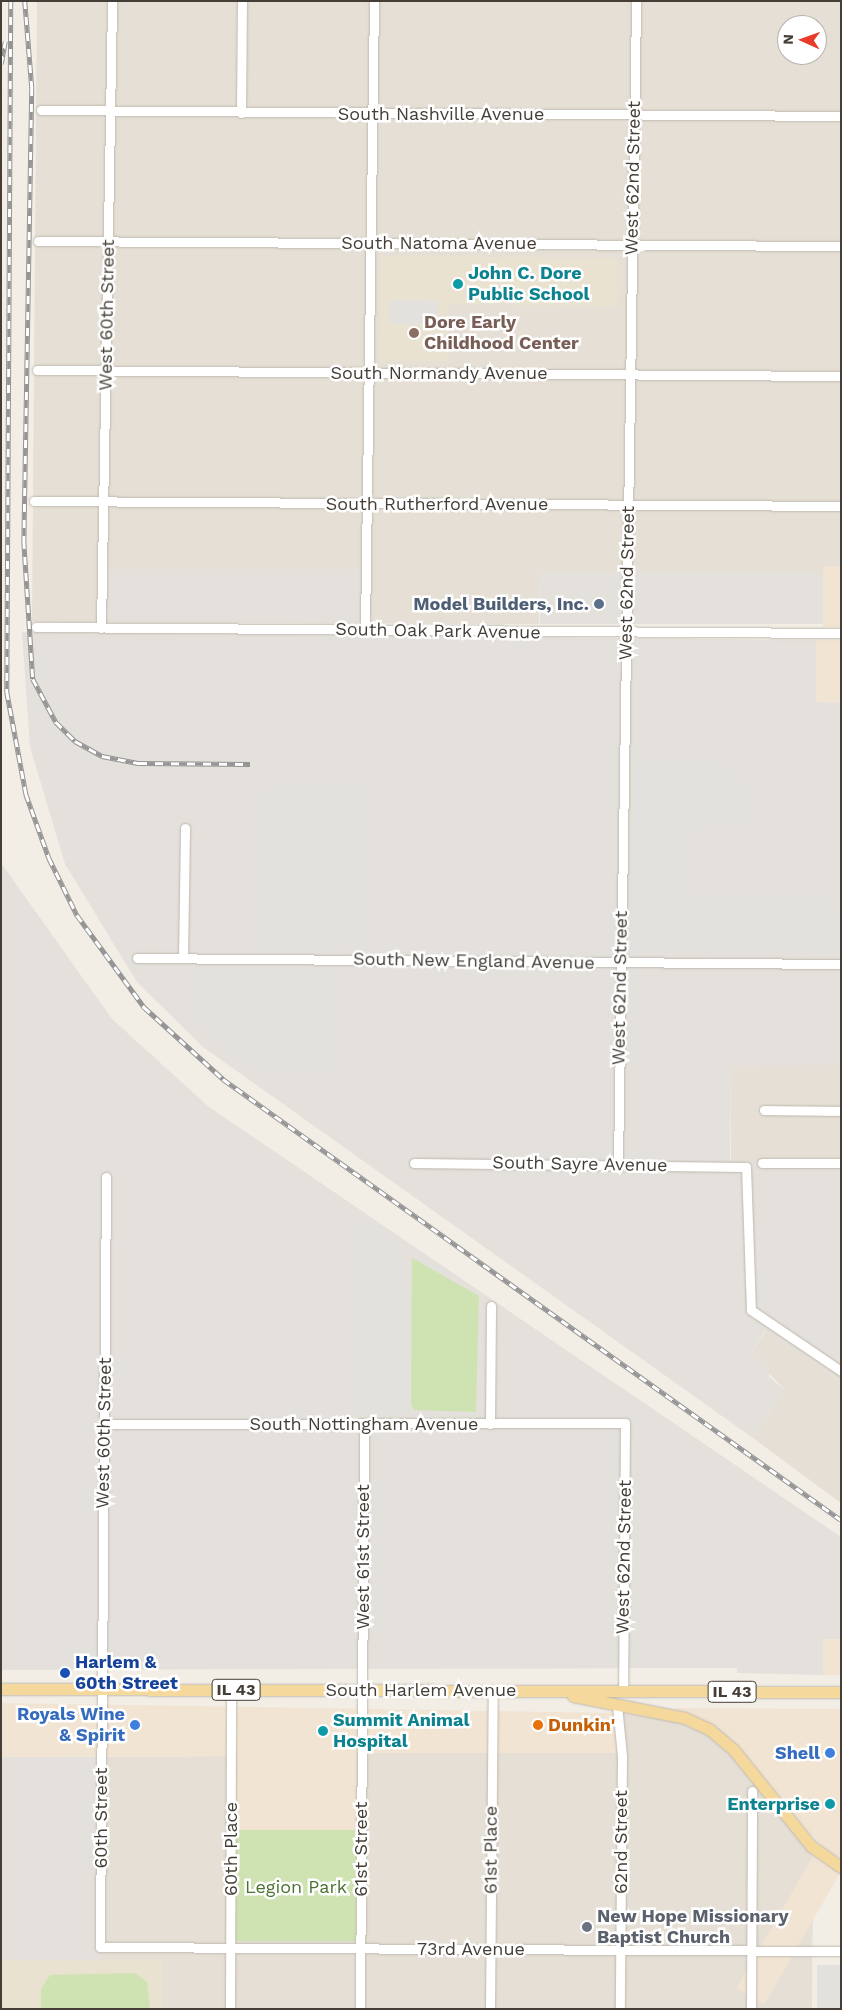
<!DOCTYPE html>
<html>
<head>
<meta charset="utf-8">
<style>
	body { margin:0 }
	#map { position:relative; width:842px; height:2010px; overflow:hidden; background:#f2eee6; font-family:"Work Sans",sans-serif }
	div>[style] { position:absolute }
	.residential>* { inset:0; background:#e5dfd5; transform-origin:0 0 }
	.commercial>* { inset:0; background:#f2e4d3; transform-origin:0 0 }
	.industrial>* { inset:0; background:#e4e0db; transform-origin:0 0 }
	.education>* { inset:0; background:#eae2d1; transform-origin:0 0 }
	.green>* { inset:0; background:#cfe3b2; transform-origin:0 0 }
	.parking>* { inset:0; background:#e3e1de; transform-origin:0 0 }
	.roads { filter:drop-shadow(0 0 1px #bfb8ad) drop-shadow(0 0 1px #bfb8ad) }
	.minor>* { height:9px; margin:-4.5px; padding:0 4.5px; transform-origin:4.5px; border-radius:4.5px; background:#fff }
	.major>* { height:11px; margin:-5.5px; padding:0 5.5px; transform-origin:5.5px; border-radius:5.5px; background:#f5d89c }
	.rail>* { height:4.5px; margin-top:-2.25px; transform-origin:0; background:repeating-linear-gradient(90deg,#fff 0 8px,#959595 0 16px); box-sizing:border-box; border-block:1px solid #959595 }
	.dots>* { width:14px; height:14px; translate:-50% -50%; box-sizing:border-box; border:2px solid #fff; border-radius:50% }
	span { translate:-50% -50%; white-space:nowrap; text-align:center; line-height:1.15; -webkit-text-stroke:5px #fff; paint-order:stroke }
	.shield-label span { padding:1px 4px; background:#fff; border:1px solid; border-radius:4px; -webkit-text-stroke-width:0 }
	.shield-label { font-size:16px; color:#443e36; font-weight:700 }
	.street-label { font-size:18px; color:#443e36 }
	.culture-label { font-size:18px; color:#0d838f; font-weight:700 }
	.left { translate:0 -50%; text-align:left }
	.right { translate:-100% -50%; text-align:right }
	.education-label { font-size:18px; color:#785e54; font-weight:700 }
	.service-label { font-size:18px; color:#4e5e75; font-weight:700 }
	.transit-label { font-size:18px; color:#164399; font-weight:700 }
	.shop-label { font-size:18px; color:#366cbe; font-weight:700 }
	.food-label { font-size:18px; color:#c56008; font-weight:700 }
	.park-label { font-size:18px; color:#4a712f }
	.worship-label { font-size:18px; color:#5b616d; font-weight:700 }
	.frame { position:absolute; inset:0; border:2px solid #443e36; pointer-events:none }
	.north { position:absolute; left:777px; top:15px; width:50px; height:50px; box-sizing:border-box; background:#fff; border:1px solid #b4b2af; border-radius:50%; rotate:272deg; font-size:14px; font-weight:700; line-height:20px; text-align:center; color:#443e36 }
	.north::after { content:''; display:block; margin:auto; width:18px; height:22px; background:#e83c28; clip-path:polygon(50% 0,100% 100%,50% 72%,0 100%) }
</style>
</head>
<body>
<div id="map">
	<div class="residential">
		<div style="clip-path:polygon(evenodd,37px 1px,841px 1px,841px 566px,823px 566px,823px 574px,540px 572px,539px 624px,32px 622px,37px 1px,787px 25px,817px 25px,817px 55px,787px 55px,787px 25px)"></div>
		<div style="left:841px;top:1065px;width:97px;height:110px;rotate:90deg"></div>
		<div style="clip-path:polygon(767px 1330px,841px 1382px,841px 1503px,753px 1438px,785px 1390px,751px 1354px)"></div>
		<div style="clip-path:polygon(620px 1713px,678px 1722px,717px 1739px,813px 1856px,812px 2009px,161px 2009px,161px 1961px,98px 1961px,100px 1757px,237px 1756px,237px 1938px,355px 1938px,356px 1753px,620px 1753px)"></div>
	</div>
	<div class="commercial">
		<div style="left:823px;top:566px;width:18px;height:61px"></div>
		<div style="left:816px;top:640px;width:25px;height:63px"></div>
		<div style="left:823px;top:1639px;width:18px;height:36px"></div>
		<div style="clip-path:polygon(1px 1703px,620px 1713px,620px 1753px,356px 1753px,356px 1830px,236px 1830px,237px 1756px,1px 1757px)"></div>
		<div style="clip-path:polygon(673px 1708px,841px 1709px,841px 1858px,823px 1848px,729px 1738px)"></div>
		<div style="left:813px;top:1856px;width:32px;height:153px;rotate:30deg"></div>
	</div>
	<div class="industrial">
		<div style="left:103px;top:569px;width:261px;height:54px"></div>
		<div style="left:540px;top:572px;width:283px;height:52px"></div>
		<div style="clip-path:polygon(22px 632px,816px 640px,816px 702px,841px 703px,841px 1065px,731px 1066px,730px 1161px,841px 1162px,841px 1382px,766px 1330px,751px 1354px,770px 1367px,769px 1377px,785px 1390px,753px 1438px,203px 1047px,137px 982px,65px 864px,30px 747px)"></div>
		<div style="clip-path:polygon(1px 863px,112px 1019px,209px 1107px,841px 1537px,841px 1639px,823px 1639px,823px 1675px,737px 1673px,737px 1668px,1px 1670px)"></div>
		<div style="left:1px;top:1757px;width:99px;height:203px"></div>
	</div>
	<div class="education">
		<div style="clip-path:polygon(381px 256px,617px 258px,617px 306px,448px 304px,447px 361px,380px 361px)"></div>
		<div style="left:1px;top:1960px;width:161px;height:49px"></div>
	</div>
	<div class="green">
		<div style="clip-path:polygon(412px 1258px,479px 1296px,476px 1412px,414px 1410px,411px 1405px)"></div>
		<div style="left:236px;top:1830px;width:120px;height:111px"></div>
		<div style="clip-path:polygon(135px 1973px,147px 1982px,150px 2009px,41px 2009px,41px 1989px,50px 1975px)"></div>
	</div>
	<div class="parking">
		<div style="left:389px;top:300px;width:49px;height:24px;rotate:1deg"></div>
		<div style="clip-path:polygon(633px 764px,723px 765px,724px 786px,748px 786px,748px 821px,707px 821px,706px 829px,683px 829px,683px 900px,827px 902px,827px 915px,841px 915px,841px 953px,631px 952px)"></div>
		<div style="clip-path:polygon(272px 785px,368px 787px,366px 939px,343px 938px,336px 947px,255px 947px,257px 832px)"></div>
		<div style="clip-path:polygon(192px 973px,338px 974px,336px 1071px,256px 1069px,192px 1016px)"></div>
		<div style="clip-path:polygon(356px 1225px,377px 1226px,390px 1236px,391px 1252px,409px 1288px,409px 1414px,353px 1414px)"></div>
		<div style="left:817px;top:1965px;width:24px;height:43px"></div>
	</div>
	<div class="roads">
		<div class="minor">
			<div style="left:41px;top:110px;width:800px;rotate:0.43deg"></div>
			<div style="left:241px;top:113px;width:112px;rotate:-89.5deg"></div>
			<div style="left:38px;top:241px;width:803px;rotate:0.36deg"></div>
			<div style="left:37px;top:370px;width:804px;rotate:0.43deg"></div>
			<div style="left:34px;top:501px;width:807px;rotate:0.35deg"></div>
			<div style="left:36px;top:627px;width:805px;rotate:0.43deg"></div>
			<div style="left:101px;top:628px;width:627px;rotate:-88.99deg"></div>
			<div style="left:365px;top:630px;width:629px;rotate:-89.18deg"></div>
			<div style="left:137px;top:958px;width:704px;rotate:0.49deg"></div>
			<div style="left:183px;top:958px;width:130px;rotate:-89.1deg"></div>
			<div style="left:764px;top:1110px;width:77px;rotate:0.7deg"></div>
			<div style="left:414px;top:1163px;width:332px;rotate:0.7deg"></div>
			<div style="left:746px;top:1167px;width:143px;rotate:88deg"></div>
			<div style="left:751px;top:1310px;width:109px;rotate:34.1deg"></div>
			<div style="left:762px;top:1163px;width:79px"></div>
			<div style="left:618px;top:1164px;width:1163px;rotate:-89.11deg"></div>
			<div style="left:106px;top:1177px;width:770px;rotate:90.45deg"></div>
			<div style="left:100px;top:1947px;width:741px;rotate:0.31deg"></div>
			<div style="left:104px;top:1424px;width:521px;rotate:-0.11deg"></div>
			<div style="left:625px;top:1423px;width:269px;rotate:90.4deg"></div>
			<div style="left:490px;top:1424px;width:118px;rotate:-89.5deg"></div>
			<div style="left:617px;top:1705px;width:51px;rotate:84.4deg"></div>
			<div style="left:622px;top:1756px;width:253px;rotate:90.5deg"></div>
			<div style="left:230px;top:2009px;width:319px;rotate:-89.8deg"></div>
			<div style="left:360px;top:2009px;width:585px;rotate:-89.61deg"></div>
			<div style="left:490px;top:2009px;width:318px;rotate:-89.5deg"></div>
			<div style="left:751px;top:2009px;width:218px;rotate:-89.7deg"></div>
		</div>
		<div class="major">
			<div style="left:1px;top:1689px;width:840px;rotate:0.2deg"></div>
			<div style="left:573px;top:1696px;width:114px;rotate:11.1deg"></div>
			<div style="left:685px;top:1718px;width:26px;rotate:25deg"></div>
			<div style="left:709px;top:1729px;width:31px;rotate:40deg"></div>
			<div style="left:733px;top:1749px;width:124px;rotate:51.2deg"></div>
			<div style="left:811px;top:1846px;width:37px;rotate:35deg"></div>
		</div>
	</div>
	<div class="rail">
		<div style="left:11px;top:1px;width:691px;rotate:90.33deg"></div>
		<div style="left:7px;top:692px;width:104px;rotate:79.4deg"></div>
		<div style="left:26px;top:794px;width:68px;rotate:70.2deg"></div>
		<div style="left:49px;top:858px;width:64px;rotate:63.8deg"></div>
		<div style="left:77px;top:915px;width:114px;rotate:53.9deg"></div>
		<div style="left:144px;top:1007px;width:107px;rotate:42.3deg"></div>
		<div style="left:223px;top:1079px;width:759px;rotate:35.51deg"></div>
		<div style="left:25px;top:1px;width:87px;rotate:85.4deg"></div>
		<div style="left:32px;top:88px;width:453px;rotate:91deg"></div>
		<div style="left:24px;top:541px;width:138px;rotate:86.3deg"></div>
		<div style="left:33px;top:679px;width:49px;rotate:61.9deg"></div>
		<div style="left:56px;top:722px;width:27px;rotate:45deg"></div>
		<div style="left:75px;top:741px;width:31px;rotate:29deg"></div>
		<div style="left:102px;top:756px;width:38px;rotate:11deg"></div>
		<div style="left:139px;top:763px;width:111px;rotate:0.5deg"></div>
		<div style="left:1px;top:64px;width:23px;rotate:-80deg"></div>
	</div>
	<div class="dots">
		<div style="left:458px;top:284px;background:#0f9aa8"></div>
		<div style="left:414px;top:333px;background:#8d6e63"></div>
		<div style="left:599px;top:604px;background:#5c6f8a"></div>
		<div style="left:65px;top:1673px;background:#1a4fb4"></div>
		<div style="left:135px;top:1725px;background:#3f7fe0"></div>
		<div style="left:538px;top:1725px;background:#e8710a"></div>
		<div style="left:323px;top:1731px;background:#0f9aa8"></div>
		<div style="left:830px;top:1753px;background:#3f7fe0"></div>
		<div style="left:830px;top:1804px;background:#0f9aa8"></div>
		<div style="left:587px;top:1927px;background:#6b7280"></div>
	</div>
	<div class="shield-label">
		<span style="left:236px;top:1690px">IL 43</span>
		<span style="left:732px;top:1692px">IL 43</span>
	</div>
	<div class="street-label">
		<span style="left:441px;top:114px">South Nashville Avenue</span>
		<span style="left:633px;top:178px;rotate:-89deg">West 62nd Street</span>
		<span style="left:439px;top:243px">South Natoma Avenue</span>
		<span style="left:107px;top:315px;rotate:-89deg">West 60th Street</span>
		<span style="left:439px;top:373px">South Normandy Avenue</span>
		<span style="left:437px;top:504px">South Rutherford Avenue</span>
		<span style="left:627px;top:583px;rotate:-89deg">West 62nd Street</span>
		<span style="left:438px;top:631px;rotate:1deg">South Oak Park Avenue</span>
		<span style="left:474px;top:961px;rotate:1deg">South New England Avenue</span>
		<span style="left:620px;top:988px;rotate:-89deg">West 62nd Street</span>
		<span style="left:580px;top:1164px;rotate:1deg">South Sayre Avenue</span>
		<span style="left:364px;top:1424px">South Nottingham Avenue</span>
		<span style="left:104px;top:1433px;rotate:-89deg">West 60th Street</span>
		<span style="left:363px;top:1557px;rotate:-90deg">West 61st Street</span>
		<span style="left:624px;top:1557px;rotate:-89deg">West 62nd Street</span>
		<span style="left:421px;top:1690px">South Harlem Avenue</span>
		<span style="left:101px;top:1818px;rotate:-90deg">60th Street</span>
		<span style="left:621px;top:1842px;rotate:-90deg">62nd Street</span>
		<span style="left:231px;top:1849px;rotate:-90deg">60th Place</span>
		<span style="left:361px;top:1849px;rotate:-90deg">61st Street</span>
		<span style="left:491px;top:1850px;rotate:-90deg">61st Place</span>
		<span style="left:471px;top:1949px">73rd Avenue</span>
	</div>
	<div class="culture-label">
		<span class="left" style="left:468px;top:284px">John C. Dore<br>Public School</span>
		<span class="left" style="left:333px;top:1731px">Summit Animal<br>Hospital</span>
		<span class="right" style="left:820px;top:1804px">Enterprise</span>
	</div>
	<div class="education-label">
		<span class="left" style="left:424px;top:333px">Dore Early<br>Childhood Center</span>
	</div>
	<div class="service-label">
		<span class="right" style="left:589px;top:604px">Model Builders, Inc.</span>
	</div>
	<div class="transit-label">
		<span class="left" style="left:75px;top:1673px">Harlem &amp;<br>60th Street</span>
	</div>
	<div class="shop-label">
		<span class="right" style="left:125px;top:1725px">Royals Wine<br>&amp; Spirit</span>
		<span class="right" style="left:820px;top:1753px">Shell</span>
	</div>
	<div class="food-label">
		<span class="left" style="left:548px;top:1725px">Dunkin'</span>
	</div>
	<div class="park-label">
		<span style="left:296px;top:1887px">Legion Park</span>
	</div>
	<div class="worship-label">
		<span class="left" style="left:597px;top:1927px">New Hope Missionary<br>Baptist Church</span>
	</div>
	<div class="frame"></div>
	<div class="north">N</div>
</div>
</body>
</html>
